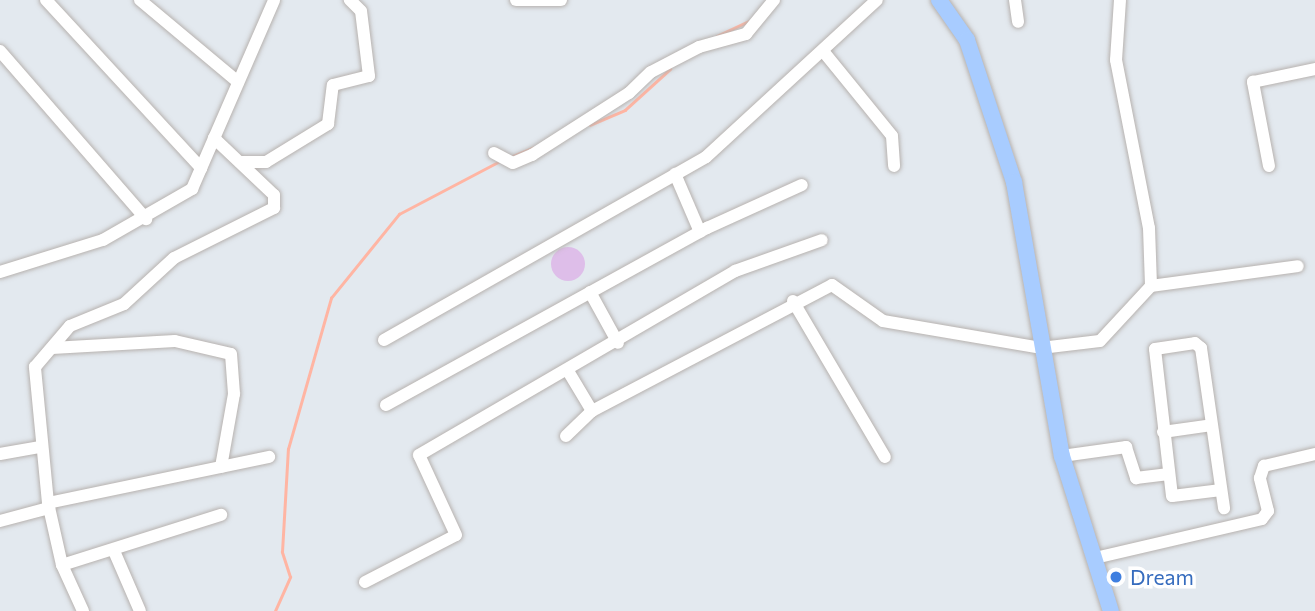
<!DOCTYPE html>
<html>
<head>
<meta charset="utf-8">
<style>
	body { margin:0 }
	#map { position:relative; width:1315px; height:611px; overflow:hidden; background:#e3e9ef; font-family:Commissioner,sans-serif }
	div>[style] { position:absolute }
	.green>* { inset:0; background:#debee9 }
	.round { border-radius:50% }
	.stream>* { height:2.5px; margin:-1.25px; padding:0 1.25px; transform-origin:1.25px; border-radius:1.25px; background:#ffb5a3 }
	.roads { filter:drop-shadow(0 0 2px #b7b2af) drop-shadow(0 0 2px #b7b2af) }
	.minor>* { height:12px; margin:-6px; padding:0 6px; transform-origin:6px; border-radius:6px; background:#fff }
	.major>* { height:16px; margin:-8px; padding:0 8px; transform-origin:8px; border-radius:8px; background:#a8ccff }
	.dots>* { width:19px; height:19px; translate:-50% -50%; box-sizing:border-box; border:4px solid #fff; border-radius:50% }
	span { translate:-50% -50%; white-space:nowrap; text-align:center; line-height:1.15; -webkit-text-stroke:7px #fff; paint-order:stroke }
	.shop-label { font-size:21px; color:#366cbe }
	.left { translate:0 -50%; text-align:left }
</style>
</head>
<body>
<div id="map">
	<div class="green">
		<div class="round" style="left:551px;top:247px;width:34px;height:34px"></div>
	</div>
	<div class="stream">
		<div style="left:717px;top:36px;width:35px;rotate:-25deg"></div>
		<div style="left:590px;top:125px;width:38px;rotate:-23deg"></div>
		<div style="left:625px;top:110px;width:61px;rotate:-42.3deg"></div>
		<div style="left:513px;top:156px;width:21px;rotate:-23deg"></div>
		<div style="left:275px;top:611px;width:37px;rotate:-66deg"></div>
		<div style="left:290px;top:577px;width:26px;rotate:-108deg"></div>
		<div style="left:282px;top:552px;width:103px;rotate:-86.7deg"></div>
		<div style="left:288px;top:449px;width:157px;rotate:-74.1deg"></div>
		<div style="left:331px;top:298px;width:108px;rotate:-51deg"></div>
		<div style="left:399px;top:214px;width:114px;rotate:-27.7deg"></div>
	</div>
	<div class="roads">
		<div class="minor">
			<div style="left:46px;top:0;width:229px;rotate:47.3deg"></div>
			<div style="left:140px;top:0;width:128px;rotate:39.9deg"></div>
			<div style="left:516px;top:0;width:45px"></div>
			<div style="left:1015px;top:0;width:22px;rotate:82deg"></div>
			<div style="left:1120px;top:0;width:60px;rotate:93.8deg"></div>
			<div style="left:1116px;top:60px;width:171px;rotate:78.9deg"></div>
			<div style="left:1149px;top:228px;width:58px;rotate:88deg"></div>
			<div style="left:0;top:51px;width:223px;rotate:49deg"></div>
			<div style="left:823px;top:51px;width:109px;rotate:50.9deg"></div>
			<div style="left:892px;top:136px;width:30px;rotate:86deg"></div>
			<div style="left:494px;top:153px;width:21px;rotate:28deg"></div>
			<div style="left:513px;top:163px;width:21px;rotate:-23deg"></div>
			<div style="left:532px;top:155px;width:115px;rotate:-32.6deg"></div>
			<div style="left:629px;top:93px;width:30px;rotate:-44deg"></div>
			<div style="left:651px;top:72px;width:54px;rotate:-27.5deg"></div>
			<div style="left:699px;top:47px;width:49px;rotate:-15.5deg"></div>
			<div style="left:746px;top:34px;width:44px;rotate:-50.5deg"></div>
			<div style="left:240px;top:162px;width:26px"></div>
			<div style="left:266px;top:162px;width:73px;rotate:-31.5deg"></div>
			<div style="left:328px;top:124px;width:39px;rotate:-83deg"></div>
			<div style="left:333px;top:85px;width:37px;rotate:-14deg"></div>
			<div style="left:369px;top:76px;width:65px;rotate:-97deg"></div>
			<div style="left:361px;top:11px;width:16px;rotate:-135deg"></div>
			<div style="left:1269px;top:166px;width:86px;rotate:-100.8deg"></div>
			<div style="left:1253px;top:82px;width:63px;rotate:-11.8deg"></div>
			<div style="left:675px;top:174px;width:63px;rotate:66.7deg"></div>
			<div style="left:0;top:272px;width:108px;rotate:-17.3deg"></div>
			<div style="left:103px;top:240px;width:103px;rotate:-29.8deg"></div>
			<div style="left:192px;top:189px;width:206px;rotate:-66.5deg"></div>
			<div style="left:590px;top:292px;width:58px;rotate:61.2deg"></div>
			<div style="left:793px;top:301px;width:181px;rotate:59.5deg"></div>
			<div style="left:384px;top:340px;width:370px;rotate:-29.6deg"></div>
			<div style="left:706px;top:157px;width:232px;rotate:-42.6deg"></div>
			<div style="left:52px;top:348px;width:123px;rotate:-3.3deg"></div>
			<div style="left:175px;top:341px;width:57px;rotate:13.1deg"></div>
			<div style="left:231px;top:354px;width:40px;rotate:85.7deg"></div>
			<div style="left:234px;top:394px;width:74px;rotate:100.1deg"></div>
			<div style="left:386px;top:405px;width:367px;rotate:-28.9deg"></div>
			<div style="left:707px;top:228px;width:104px;rotate:-24.4deg"></div>
			<div style="left:592px;top:411px;width:271px;rotate:-27.7deg"></div>
			<div style="left:832px;top:285px;width:62px;rotate:35.2deg"></div>
			<div style="left:883px;top:321px;width:160px;rotate:9.7deg"></div>
			<div style="left:1041px;top:348px;width:59px;rotate:-6.8deg"></div>
			<div style="left:1100px;top:341px;width:75px;rotate:-47.2deg"></div>
			<div style="left:1151px;top:286px;width:148px;rotate:-7.7deg"></div>
			<div style="left:1163px;top:432px;width:49px;rotate:-8.1deg"></div>
			<div style="left:566px;top:436px;width:36px;rotate:-44deg"></div>
			<div style="left:592px;top:411px;width:47px;rotate:-121deg"></div>
			<div style="left:0;top:454px;width:41px;rotate:-9.9deg"></div>
			<div style="left:1062px;top:456px;width:65px;rotate:-8deg"></div>
			<div style="left:1126px;top:447px;width:33px;rotate:72deg"></div>
			<div style="left:1136px;top:478px;width:33px;rotate:-7deg"></div>
			<div style="left:1221px;top:490px;width:49px;rotate:173deg"></div>
			<div style="left:1172px;top:496px;width:148px;rotate:-96.6deg"></div>
			<div style="left:1155px;top:349px;width:40px;rotate:-8.5deg"></div>
			<div style="left:1195px;top:343px;width:8px;rotate:40deg"></div>
			<div style="left:1201px;top:348px;width:162px;rotate:81.8deg"></div>
			<div style="left:48px;top:503px;width:226px;rotate:-11.8deg"></div>
			<div style="left:0;top:521px;width:51px;rotate:-14.9deg"></div>
			<div style="left:114px;top:551px;width:65px;rotate:66.6deg"></div>
			<div style="left:1095px;top:558px;width:171px;rotate:-13.1deg"></div>
			<div style="left:1262px;top:519px;width:10px;rotate:-53deg"></div>
			<div style="left:1268px;top:511px;width:34px;rotate:-104deg"></div>
			<div style="left:1260px;top:478px;width:13px;rotate:-72deg"></div>
			<div style="left:1264px;top:466px;width:52px;rotate:-13.2deg"></div>
			<div style="left:62px;top:565px;width:167px;rotate:-17.5deg"></div>
			<div style="left:365px;top:582px;width:102px;rotate:-27.3deg"></div>
			<div style="left:456px;top:535px;width:88px;rotate:-114.8deg"></div>
			<div style="left:419px;top:455px;width:366px;rotate:-30.2deg"></div>
			<div style="left:735px;top:271px;width:92px;rotate:-19.6deg"></div>
			<div style="left:83px;top:611px;width:51px;rotate:-114.5deg"></div>
			<div style="left:62px;top:565px;width:64px;rotate:-102.7deg"></div>
			<div style="left:48px;top:503px;width:137px;rotate:-95.5deg"></div>
			<div style="left:35px;top:367px;width:54px;rotate:-49.5deg"></div>
			<div style="left:70px;top:326px;width:58px;rotate:-22.2deg"></div>
			<div style="left:124px;top:304px;width:68px;rotate:-42.6deg"></div>
			<div style="left:174px;top:258px;width:112px;rotate:-26.6deg"></div>
			<div style="left:274px;top:208px;width:13px;rotate:-90deg"></div>
			<div style="left:274px;top:195px;width:83px;rotate:-136.5deg"></div>
		</div>
		<div class="major">
			<div style="left:939px;top:0;width:49px;rotate:55deg"></div>
			<div style="left:967px;top:40px;width:150px;rotate:71.7deg"></div>
			<div style="left:1014px;top:182px;width:278px;rotate:80.1deg"></div>
			<div style="left:1062px;top:456px;width:163px;rotate:72.5deg"></div>
		</div>
	</div>
	<div class="dots">
		<div style="left:1116px;top:577px;background:#3f7fe0"></div>
	</div>
	<div class="shop-label">
		<span class="left" style="left:1130px;top:577px">Dream</span>
	</div>
</div>
</body>
</html>
